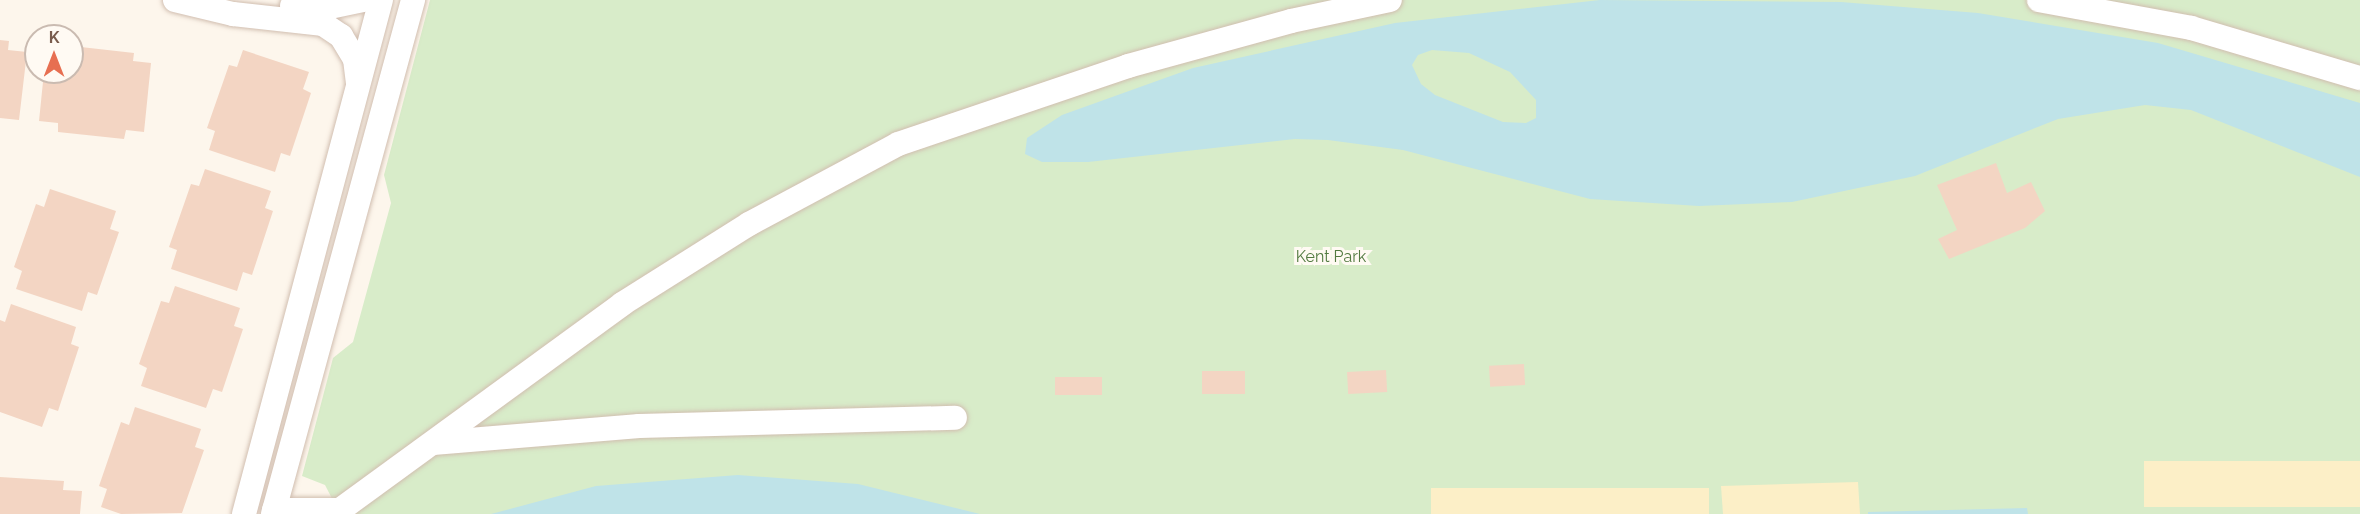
<!DOCTYPE html>
<html>
<head>
<meta charset="utf-8">
<style>
	body { margin:0 }
	#map { position:relative; width:2360px; height:514px; overflow:hidden; background:#fdf6ec; font-family:Raleway,sans-serif }
	div>[style] { position:absolute }
	.green>* { inset:0; background:#d8ecc9 }
	.sand>* { inset:0; background:#fcefc7; transform-origin:0 0 }
	.water>* { inset:0; background:#bfe3e8 }
	.building>* { inset:0; background:#f3d5c3; transform-origin:0 0 }
	.roads { filter:drop-shadow(0 0 2px #d1beb0) drop-shadow(0 0 2px #d1beb0) }
	.street>* { height:24px; margin:-12px; padding:0 12px; transform-origin:12px; border-radius:12px; background:#fff }
	span { translate:-50% -50%; white-space:nowrap; text-align:center; line-height:1.15; -webkit-text-stroke:6px #fffaf3; paint-order:stroke }
	.park-label { font-size:16px; color:#537a41 }
	.north { position:absolute; left:24px; top:24px; width:60px; height:60px; box-sizing:border-box; background:#fffaf3; border:2px solid #cabbb1; border-radius:50%; rotate:0deg; font-size:16px; font-weight:700; line-height:24px; text-align:center; color:#7a5c4d }
	.north::after { content:''; display:block; margin:auto; width:21px; height:27px; background:#e76f51; clip-path:polygon(50% 0,100% 100%,50% 72%,0 100%) }
</style>
</head>
<body>
<div id="map">
	<div class="green">
		<div style="clip-path:polygon(430px 0,2360px 0,2360px 514px,340px 514px,325px 485px,302px 476px,333px 358px,353px 342px,391px 203px,384px 175px)"></div>
	</div>
	<div class="sand">
		<div style="left:2360px;top:461px;width:46px;height:216px;rotate:90deg"></div>
		<div style="clip-path:polygon(1858px 482px,1860px 514px,1723px 514px,1721px 486px)"></div>
		<div style="left:1431px;top:488px;width:278px;height:26px"></div>
	</div>
	<div class="water">
		<div style="clip-path:polygon(evenodd,1600px 0,1841px 2px,1978px 13px,2158px 43px,2360px 103px,2360px 177px,2191px 110px,2145px 105px,2058px 119px,1915px 176px,1792px 202px,1699px 206px,1590px 199px,1403px 150px,1328px 140px,1295px 139px,1088px 162px,1042px 162px,1025px 154px,1027px 138px,1062px 115px,1193px 68px,1395px 23px,1600px 0,1432px 50px,1469px 53px,1510px 72px,1536px 100px,1536px 118px,1526px 123px,1503px 122px,1435px 95px,1421px 84px,1412px 65px,1418px 55px,1432px 50px)"></div>
		<div style="clip-path:polygon(738px 475px,858px 484px,980px 514px,491px 514px,596px 486px)"></div>
		<div style="clip-path:polygon(2027px 508px,2028px 514px,1868px 514px,1868px 512px)"></div>
	</div>
	<div class="building">
		<div style="clip-path:polygon(0 40px,9px 41px,8px 50px,27px 52px,19px 120px,0 118px)"></div>
		<div style="clip-path:polygon(72px 46px,134px 53px,133px 61px,151px 63px,144px 132px,126px 130px,124px 139px,58px 132px,58px 123px,39px 121px,44px 72px,72px 72px)"></div>
		<div style="clip-path:polygon(243px 50px,309px 72px,303px 89px,311px 93px,290px 156px,281px 153px,275px 172px,209px 150px,215px 131px,207px 128px,229px 65px,237px 67px)"></div>
		<div style="clip-path:polygon(1996px 163px,2007px 193px,2031px 182px,2045px 211px,2025px 228px,1949px 259px,1938px 239px,1957px 230px,1937px 185px)"></div>
		<div style="clip-path:polygon(205px 169px,271px 191px,265px 208px,273px 211px,252px 275px,243px 272px,237px 291px,171px 269px,177px 250px,169px 247px,191px 184px,199px 186px)"></div>
		<div style="clip-path:polygon(50px 189px,116px 211px,110px 229px,119px 232px,97px 295px,88px 292px,82px 311px,16px 289px,22px 271px,14px 267px,36px 204px,44px 207px)"></div>
		<div style="clip-path:polygon(175px 286px,240px 308px,234px 326px,243px 329px,222px 392px,213px 389px,206px 408px,141px 386px,147px 368px,139px 364px,161px 301px,169px 303px)"></div>
		<div style="clip-path:polygon(11px 304px,76px 327px,71px 344px,79px 347px,58px 411px,49px 408px,42px 427px,0 412px,0 320px,5px 322px)"></div>
		<div style="left:1524px;top:364px;width:21px;height:35px;rotate:87deg"></div>
		<div style="left:1386px;top:370px;width:22px;height:39px;rotate:87deg"></div>
		<div style="left:1245px;top:371px;width:23px;height:43px;rotate:90deg"></div>
		<div style="left:1055px;top:377px;width:47px;height:18px"></div>
		<div style="clip-path:polygon(135px 407px,201px 429px,195px 447px,204px 450px,182px 513px,121px 514px,101px 507px,107px 489px,99px 486px,121px 422px,129px 425px)"></div>
		<div style="clip-path:polygon(0 477px,64px 481px,63px 490px,82px 491px,80px 514px,0 514px)"></div>
	</div>
	<div class="roads">
		<div class="street">
			<div style="left:175px;top:0;width:60px;rotate:13.6deg"></div>
			<div style="left:233px;top:14px;width:91px;rotate:6.3deg"></div>
			<div style="left:323px;top:24px;width:22px;rotate:34deg"></div>
			<div style="left:341px;top:36px;width:27px;rotate:59deg"></div>
			<div style="left:355px;top:59px;width:24px;rotate:83deg"></div>
			<div style="left:2039px;top:0;width:155px;rotate:10.4deg"></div>
			<div style="left:2191px;top:28px;width:176px;rotate:16.5deg"></div>
			<div style="left:292px;top:6px;width:33px;rotate:3deg"></div>
			<div style="left:325px;top:8px;width:39px;rotate:-12deg"></div>
			<div style="left:433px;top:443px;width:207px;rotate:-4.7deg"></div>
			<div style="left:639px;top:426px;width:316px;rotate:-1.5deg"></div>
			<div style="left:274px;top:510px;width:66px"></div>
			<div style="left:340px;top:510px;width:349px;rotate:-36.1deg"></div>
			<div style="left:622px;top:304px;width:150px;rotate:-32.2deg"></div>
			<div style="left:749px;top:224px;width:169px;rotate:-28.2deg"></div>
			<div style="left:898px;top:144px;width:243px;rotate:-18.7deg"></div>
			<div style="left:1128px;top:66px;width:169px;rotate:-15.4deg"></div>
			<div style="left:1291px;top:21px;width:101px;rotate:-12deg"></div>
			<div style="left:244px;top:514px;width:532px;rotate:-75.08deg"></div>
			<div style="left:273px;top:514px;width:533px;rotate:-74.76deg"></div>
		</div>
	</div>
	<div class="park-label">
		<span style="left:1331px;top:257px">Kent Park</span>
	</div>
	<div class="north">K</div>
</div>
</body>
</html>
